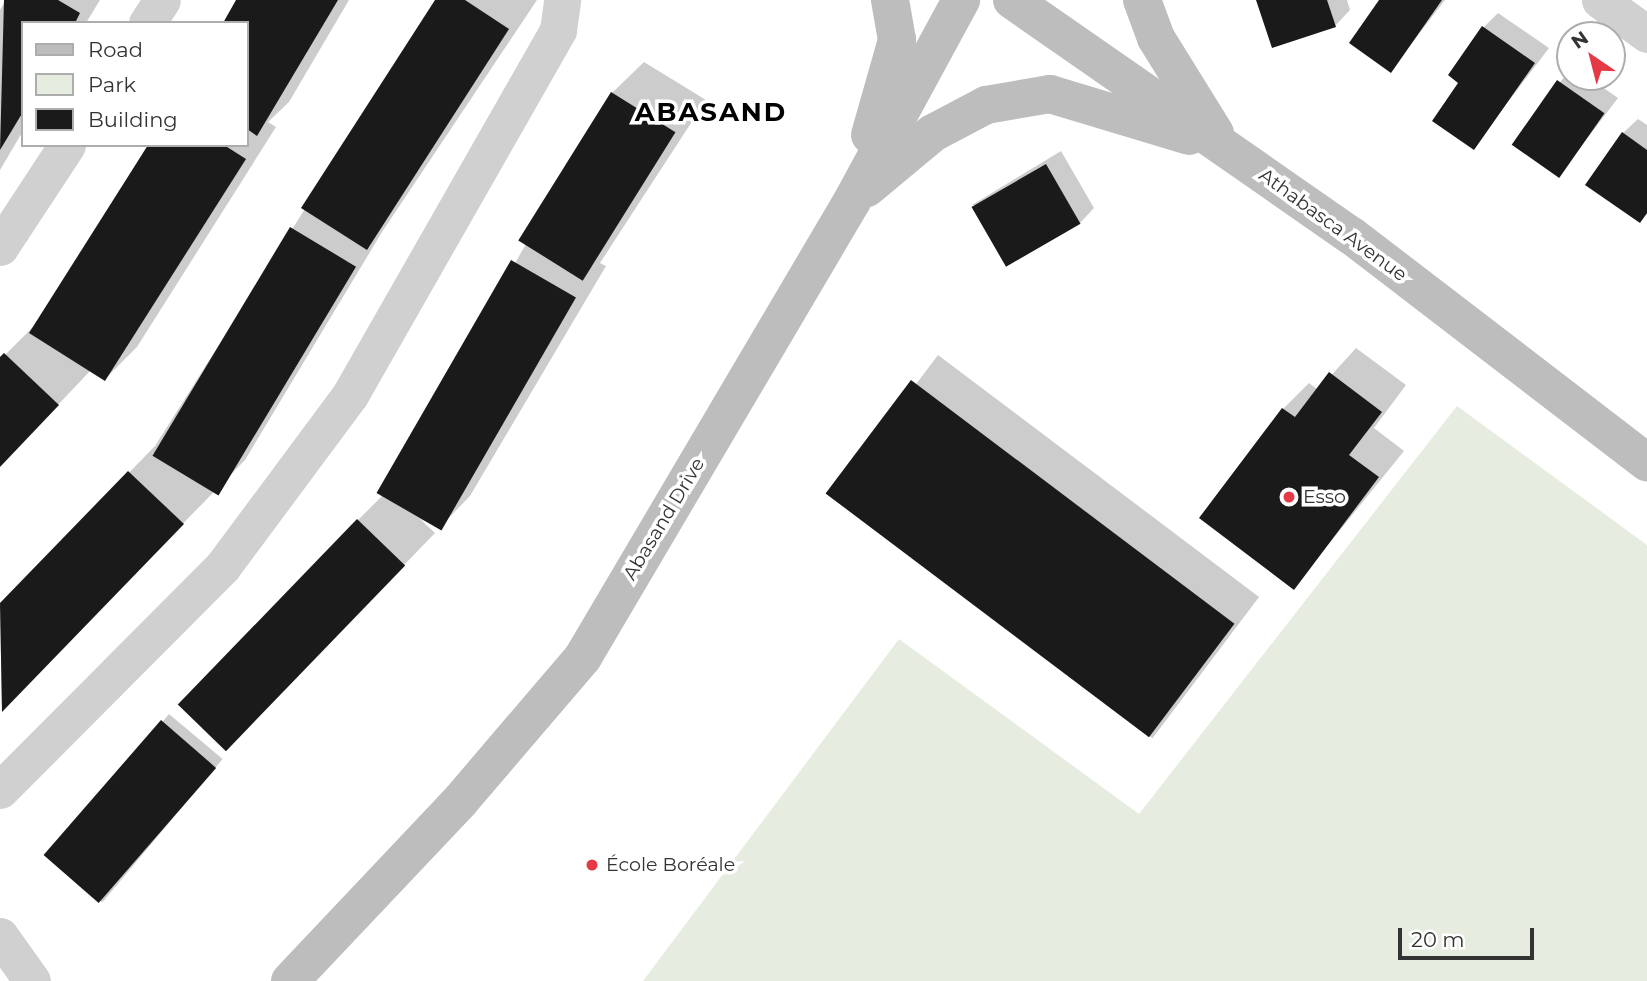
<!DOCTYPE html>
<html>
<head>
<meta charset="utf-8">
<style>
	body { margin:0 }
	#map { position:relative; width:1647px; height:981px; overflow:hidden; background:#fff; font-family:Montserrat,sans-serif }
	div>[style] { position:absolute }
	.green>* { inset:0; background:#e6ecdf }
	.shadow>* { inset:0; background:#0003; transform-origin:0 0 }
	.building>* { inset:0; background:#1a1a1a; transform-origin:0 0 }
	.street>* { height:37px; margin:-18.5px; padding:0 18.5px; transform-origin:18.5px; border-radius:18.5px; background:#d0d0d0 }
	.secondary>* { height:38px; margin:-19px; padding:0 19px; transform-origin:19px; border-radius:19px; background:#bdbdbd }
	.dots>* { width:19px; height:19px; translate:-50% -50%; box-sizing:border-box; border:4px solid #fff; border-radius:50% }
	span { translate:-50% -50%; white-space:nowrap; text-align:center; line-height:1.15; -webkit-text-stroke:7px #fff; paint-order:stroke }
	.street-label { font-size:19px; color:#333 }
	.poi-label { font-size:19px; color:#333 }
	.left { translate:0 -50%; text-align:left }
	.district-label { font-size:26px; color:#000; font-weight:700; letter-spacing:2px }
	.legend { position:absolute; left:21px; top:21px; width:228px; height:126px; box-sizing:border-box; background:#fff; border:2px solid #adadad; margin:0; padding:9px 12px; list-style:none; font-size:21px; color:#333 }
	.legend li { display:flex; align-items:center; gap:14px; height:35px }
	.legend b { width:35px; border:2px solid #adadad }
	.north { position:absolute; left:1556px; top:21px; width:70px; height:70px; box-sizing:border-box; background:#fff; border:2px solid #adadad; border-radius:50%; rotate:325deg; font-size:19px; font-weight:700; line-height:28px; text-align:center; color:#333 }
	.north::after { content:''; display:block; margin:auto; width:24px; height:32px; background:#e63946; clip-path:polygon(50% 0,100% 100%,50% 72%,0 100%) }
	.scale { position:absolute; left:1398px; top:928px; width:136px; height:32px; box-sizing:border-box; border:4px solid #333; border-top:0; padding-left:9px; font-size:21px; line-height:24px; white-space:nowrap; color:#333; -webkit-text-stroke:5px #fff; paint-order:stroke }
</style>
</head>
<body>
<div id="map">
	<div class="green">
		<div style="clip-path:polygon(1457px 406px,1647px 545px,1647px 981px,643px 981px,899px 639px,1139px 814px)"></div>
	</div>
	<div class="shadow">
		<div style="clip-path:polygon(6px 0,100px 0,86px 23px,23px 23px,23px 131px,0 170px,0 10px)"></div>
		<div style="clip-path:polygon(239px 0,349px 0,289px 102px,268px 122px,276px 127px,137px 347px,105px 379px,91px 370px,0 466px,0 360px,37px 323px,150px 145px,247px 145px,247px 23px)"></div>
		<div style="clip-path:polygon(437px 0,537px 0,382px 232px,245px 460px,2px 709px,0 605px,155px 446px)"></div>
		<div style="clip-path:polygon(1258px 0,1347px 0,1350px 10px,1336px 25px,1273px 46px)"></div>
		<div style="clip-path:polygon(1381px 0,1445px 0,1391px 70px)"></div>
		<div style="clip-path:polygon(1498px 13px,1549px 48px,1474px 147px,1461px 82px,1484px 27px)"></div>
		<div style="clip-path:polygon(644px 62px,706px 100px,600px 263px,606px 266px,470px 496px,439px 528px,420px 519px,435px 533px,257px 717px,358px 520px,383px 495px,612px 93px)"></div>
		<div style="clip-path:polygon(1570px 69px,1570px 77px,1588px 77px,1618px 98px,1559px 175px,1514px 144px)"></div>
		<div style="clip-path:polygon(1638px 119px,1647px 125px,1647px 214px,1640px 221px,1623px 133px)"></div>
		<div style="clip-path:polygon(1061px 151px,1094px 208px,1080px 223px,972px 205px)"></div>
		<div style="clip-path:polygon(1356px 348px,1406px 385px,1374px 428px,1404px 451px,1294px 587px,1201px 517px,1283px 409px,1309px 383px,1318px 390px)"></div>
		<div style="left:938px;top:355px;width:402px;height:177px;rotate:37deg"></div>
		<div style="left:169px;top:714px;width:70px;height:187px;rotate:40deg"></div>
	</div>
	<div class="building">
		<div style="clip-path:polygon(4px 0,58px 0,80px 13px,75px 23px,23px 23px,23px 112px,0 150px)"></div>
		<div style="clip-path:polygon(236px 0,338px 0,257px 136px,247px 129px,247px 23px,223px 23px)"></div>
		<div style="clip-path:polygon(435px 0,465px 0,509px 29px,367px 250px,301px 208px)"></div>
		<div style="clip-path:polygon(1256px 0,1327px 0,1336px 27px,1272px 48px)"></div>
		<div style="clip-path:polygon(1379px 0,1442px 0,1391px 73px,1349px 43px)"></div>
		<div style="clip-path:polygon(1482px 26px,1535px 63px,1474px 150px,1432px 121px,1458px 83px,1448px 75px)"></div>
		<div style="left:1557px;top:80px;width:58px;height:79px;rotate:35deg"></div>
		<div style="left:611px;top:92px;width:76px;height:175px;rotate:32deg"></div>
		<div style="clip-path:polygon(1622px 132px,1647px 150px,1647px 213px,1640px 223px,1585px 185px)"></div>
		<div style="clip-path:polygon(148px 145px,224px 145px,246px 159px,105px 381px,29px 333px)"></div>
		<div style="left:1046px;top:164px;width:69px;height:86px;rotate:60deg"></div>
		<div style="left:290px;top:227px;width:77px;height:267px;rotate:31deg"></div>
		<div style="left:511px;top:260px;width:75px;height:269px;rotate:30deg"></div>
		<div style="clip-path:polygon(4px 353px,59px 405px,0 467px,0 357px)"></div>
		<div style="clip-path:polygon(1329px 372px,1382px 412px,1349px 455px,1379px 477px,1294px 590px,1199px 518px,1282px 408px,1295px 417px)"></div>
		<div style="left:911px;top:380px;width:405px;height:142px;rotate:37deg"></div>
		<div style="clip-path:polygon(128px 471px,184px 524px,2px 712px,0 603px)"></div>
		<div style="left:357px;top:519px;width:67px;height:258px;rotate:44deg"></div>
		<div style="left:161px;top:720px;width:73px;height:179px;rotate:41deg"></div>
	</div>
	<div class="street">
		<div style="left:1600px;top:0;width:58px;rotate:35.9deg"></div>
		<div style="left:147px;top:23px;width:27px;rotate:-57deg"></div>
		<div style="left:0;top:247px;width:122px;rotate:-56.7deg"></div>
		<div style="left:0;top:790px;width:316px;rotate:-45.1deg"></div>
		<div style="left:223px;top:566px;width:213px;rotate:-53.4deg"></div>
		<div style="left:350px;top:395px;width:420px;rotate:-60.3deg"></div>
		<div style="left:558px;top:30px;width:30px;rotate:-82deg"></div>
		<div style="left:0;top:936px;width:55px;rotate:54.6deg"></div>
	</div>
	<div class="secondary">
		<div style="left:1012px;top:0;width:414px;rotate:34.8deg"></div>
		<div style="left:1352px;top:236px;width:372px;rotate:37.5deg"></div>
		<div style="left:1142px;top:0;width:40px;rotate:69.8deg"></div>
		<div style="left:1156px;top:38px;width:112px;rotate:58.2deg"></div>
		<div style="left:870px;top:135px;width:99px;rotate:-74.1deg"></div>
		<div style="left:897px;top:40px;width:41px;rotate:-99.9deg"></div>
		<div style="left:867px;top:188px;width:86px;rotate:-39.8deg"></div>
		<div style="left:933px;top:133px;width:60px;rotate:-27.8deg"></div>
		<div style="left:986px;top:105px;width:65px;rotate:-9.8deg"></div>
		<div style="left:1050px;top:94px;width:145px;rotate:16.8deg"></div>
		<div style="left:290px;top:981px;width:249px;rotate:-46.6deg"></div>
		<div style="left:461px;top:800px;width:188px;rotate:-49.5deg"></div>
		<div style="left:583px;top:657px;width:529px;rotate:-59.46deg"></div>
		<div style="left:852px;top:201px;width:229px;rotate:-61.5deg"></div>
	</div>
	<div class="dots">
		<div style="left:1289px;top:497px;background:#e63946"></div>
		<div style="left:592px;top:865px;background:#e63946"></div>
	</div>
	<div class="street-label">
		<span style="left:1333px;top:225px;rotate:36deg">Athabasca Avenue</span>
		<span style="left:664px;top:519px;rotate:-59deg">Abasand Drive</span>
	</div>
	<div class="poi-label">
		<span class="left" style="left:1303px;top:497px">Esso</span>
		<span class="left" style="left:606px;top:865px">École Boréale</span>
	</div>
	<div class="district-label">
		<span style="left:711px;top:113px">ABASAND</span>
	</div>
	<ul class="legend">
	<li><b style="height:9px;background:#bdbdbd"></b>Road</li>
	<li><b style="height:19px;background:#e6ecdf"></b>Park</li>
	<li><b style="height:19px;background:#1a1a1a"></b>Building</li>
	</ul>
	<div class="north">N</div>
	<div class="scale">20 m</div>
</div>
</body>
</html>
